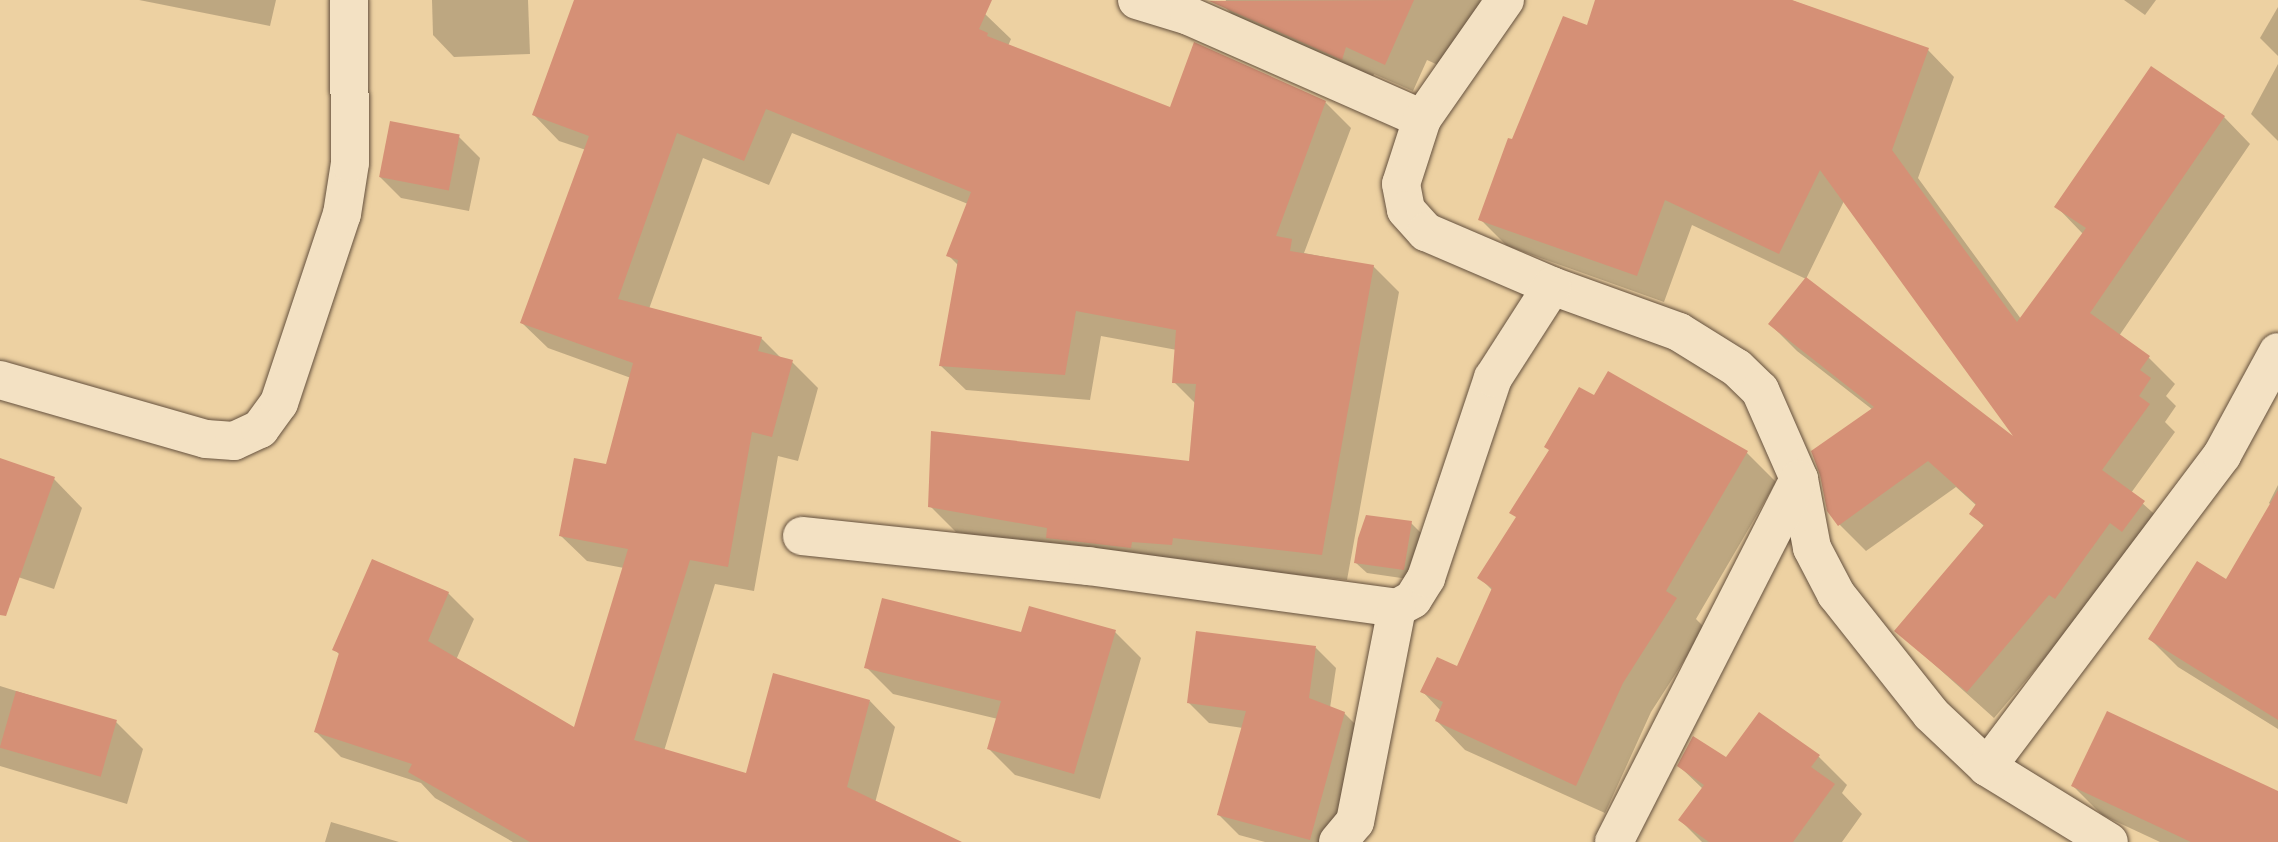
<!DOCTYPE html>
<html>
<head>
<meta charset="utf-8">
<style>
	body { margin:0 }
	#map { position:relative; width:2278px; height:842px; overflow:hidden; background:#edd1a2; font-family:"Sorts Mill Goudy",serif }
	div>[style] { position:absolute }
	.shadow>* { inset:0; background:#0003 }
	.building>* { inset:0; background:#d59076; transform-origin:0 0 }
	.roads { filter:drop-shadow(0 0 2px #65513e) drop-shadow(0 0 2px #65513e) }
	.minor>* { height:38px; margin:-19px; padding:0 19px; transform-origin:19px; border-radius:19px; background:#f3e1c3 }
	span { translate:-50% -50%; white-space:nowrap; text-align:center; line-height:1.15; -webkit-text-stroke:7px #f3e1c3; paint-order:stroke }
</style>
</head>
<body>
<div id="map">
	<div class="shadow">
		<div style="clip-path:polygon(139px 0,276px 0,270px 26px)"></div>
		<div style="clip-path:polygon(432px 0,528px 0,530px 54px,454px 57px,433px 35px)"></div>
		<div style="clip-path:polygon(576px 0,951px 0,985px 14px,1011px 39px,1008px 46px,1171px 109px,1325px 102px,1351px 128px,1304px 253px,1373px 266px,1399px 292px,1347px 580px,1061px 551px,956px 532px,930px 506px,1191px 463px,1196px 404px,1174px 382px,1177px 350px,1101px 336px,1090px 400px,966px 390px,940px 365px,958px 265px,948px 255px,968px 204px,792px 133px,769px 185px,703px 158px,649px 309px,761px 338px,782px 359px,792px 362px,818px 388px,798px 461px,778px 456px,754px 591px,715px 584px,664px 751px,747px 775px,870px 701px,895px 727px,875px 803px,933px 842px,513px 842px,435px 798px,421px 783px,341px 757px,316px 732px,340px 655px,334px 649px,448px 593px,474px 619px,456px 660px,575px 730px,624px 568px,587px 561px,561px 536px,607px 466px,631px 378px,548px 348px,522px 323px,586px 150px,559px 141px,534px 115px)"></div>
		<div style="clip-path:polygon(1226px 0,1481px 0,1449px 70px,1427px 60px,1413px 91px,1374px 74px,1370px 86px,1251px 34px,1224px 6px)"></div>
		<div style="clip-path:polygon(evenodd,1597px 0,1791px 0,1928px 50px,1954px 77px,1918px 178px,2021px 319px,2083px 234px,2056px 206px,2224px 117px,2250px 144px,2119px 336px,2149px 358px,2175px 384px,2166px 396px,2176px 406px,2165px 422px,2175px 432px,2131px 493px,2171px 529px,2077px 620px,1994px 718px,1897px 631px,1985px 527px,1971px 514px,1977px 506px,1956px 487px,1866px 551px,1839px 524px,1822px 474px,1873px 410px,1797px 351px,1770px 324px,1806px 279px,1692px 225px,1664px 302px,1507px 246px,1480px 219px,1513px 141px,1588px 27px,1597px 0,1844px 201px,2019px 442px,1806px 279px,1844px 201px)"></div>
		<div style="clip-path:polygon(2124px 0,2156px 0,2145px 15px)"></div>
		<div style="clip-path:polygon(2278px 7px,2278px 56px,2260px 38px)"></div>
		<div style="clip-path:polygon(2278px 64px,2278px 141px,2251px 114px)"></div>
		<div style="clip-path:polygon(459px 137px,480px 158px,469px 211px,401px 198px,380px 177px)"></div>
		<div style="clip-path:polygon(1609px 374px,1747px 453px,1776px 482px,1696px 619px,1705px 628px,1651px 712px,1605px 813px,1465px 750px,1437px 721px,1441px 711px,1422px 691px,1458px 668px,1493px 591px,1480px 578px)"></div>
		<div style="clip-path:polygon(0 460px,54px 479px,82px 508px,54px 589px,0 571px)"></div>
		<div style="clip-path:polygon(2278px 485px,2278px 729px,2178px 667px,2150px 639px,2226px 582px,2271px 505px,2269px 503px)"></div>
		<div style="clip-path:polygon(1411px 523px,1422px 534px,1415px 580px,1367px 573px,1356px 563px)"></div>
		<div style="clip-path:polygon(1115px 632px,1141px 658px,1100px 799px,1015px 775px,989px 749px,998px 719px,893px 694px,866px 667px,1023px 634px)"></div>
		<div style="clip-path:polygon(1316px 648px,1336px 668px,1330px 708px,1344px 713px,1364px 733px,1335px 842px,1265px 842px,1239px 835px,1219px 815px,1243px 728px,1209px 723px,1189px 703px)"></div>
		<div style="clip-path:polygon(0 686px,116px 722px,143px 749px,127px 804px,0 766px)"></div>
		<div style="clip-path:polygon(1819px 757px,1847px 785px,1842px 793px,1862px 814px,1842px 842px,1702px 842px,1680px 820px,1703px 789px,1679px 766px,1727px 760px)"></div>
		<div style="clip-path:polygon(2073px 786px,2278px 793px,2278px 842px,2160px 842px,2102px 815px)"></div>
		<div style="clip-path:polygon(331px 822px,399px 842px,400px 842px,325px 842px)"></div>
	</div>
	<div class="building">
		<div style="clip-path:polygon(574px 0,992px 0,979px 29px,988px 33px,987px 36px,1170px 107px,1194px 42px,1326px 101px,1276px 236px,1292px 239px,1290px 251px,1374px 265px,1322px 555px,1173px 538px,1172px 545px,1132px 542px,1131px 548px,1046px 538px,1047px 528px,928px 507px,931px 431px,1189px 461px,1196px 384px,1172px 383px,1176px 330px,1076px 311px,1065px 375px,939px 366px,958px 260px,946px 256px,971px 192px,766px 109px,744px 161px,677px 133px,618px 299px,762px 337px,758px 351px,793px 360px,772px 437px,752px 432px,728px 567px,690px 560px,634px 740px,746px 773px,773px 673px,870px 700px,847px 787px,962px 842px,530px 842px,408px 772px,412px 764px,314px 732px,339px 653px,332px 650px,372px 559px,449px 592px,428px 641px,574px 727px,628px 549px,559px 536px,574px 458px,606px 464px,633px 363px,520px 323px,589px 136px,532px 115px)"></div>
		<div style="clip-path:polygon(1414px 0,1385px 65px,1346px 47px,1342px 60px,1209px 1px)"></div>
		<div style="clip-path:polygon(1595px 0,1792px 0,1929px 48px,1892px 150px,2017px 322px,2086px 228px,2054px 207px,2151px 66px,2225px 116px,2090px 313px,2150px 356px,2140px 370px,2151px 378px,2139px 396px,2150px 404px,2102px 470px,2145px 501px,2122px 532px,2110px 523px,2055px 599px,2049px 595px,1967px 692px,1894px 631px,1984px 525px,1969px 514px,1976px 504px,1928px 461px,1838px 526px,1827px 511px,1820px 475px,1811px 451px,1874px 407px,1768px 324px,1806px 277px,2013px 436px,1820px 170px,1779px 254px,1665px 200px,1637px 276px,1478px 220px,1508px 138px,1512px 139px,1563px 16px,1587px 25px)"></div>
		<div style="left:390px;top:121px;width:71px;height:57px;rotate:11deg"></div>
		<div style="clip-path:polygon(1608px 371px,1748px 451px,1666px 591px,1677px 598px,1623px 683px,1576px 786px,1435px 721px,1443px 702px,1420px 692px,1437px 657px,1457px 666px,1492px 588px,1477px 578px,1516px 517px,1509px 513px,1549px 450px,1544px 447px,1579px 387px,1594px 395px)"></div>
		<div style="clip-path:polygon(0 458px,55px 477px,6px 616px,0 615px)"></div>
		<div style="clip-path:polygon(2278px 490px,2278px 720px,2148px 639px,2197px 561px,2226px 579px)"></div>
		<div style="clip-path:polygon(1366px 515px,1412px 521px,1404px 570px,1354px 563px,1358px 538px)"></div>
		<div style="clip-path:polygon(882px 598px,1021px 632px,1029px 606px,1116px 630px,1074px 774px,987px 749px,1001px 701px,864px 668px)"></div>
		<div style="clip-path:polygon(1196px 631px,1316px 646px,1309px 698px,1345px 712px,1310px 840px,1217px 815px,1246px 711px,1187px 703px)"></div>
		<div style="left:16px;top:691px;width:105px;height:59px;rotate:16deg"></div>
		<div style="clip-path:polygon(2107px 711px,2278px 791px,2278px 842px,2191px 842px,2071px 786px)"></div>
		<div style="clip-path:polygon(1759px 712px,1820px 755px,1811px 767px,1835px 784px,1793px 842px,1709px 842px,1678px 820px,1704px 785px,1677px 766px,1693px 736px,1726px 757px)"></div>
	</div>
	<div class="roads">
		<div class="minor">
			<div style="left:1137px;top:0;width:54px;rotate:17.1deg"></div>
			<div style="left:1189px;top:16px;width:255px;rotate:23.8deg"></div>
			<div style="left:1505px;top:0;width:145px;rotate:124.9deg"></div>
			<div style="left:1422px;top:119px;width:68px;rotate:107.9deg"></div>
			<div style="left:1401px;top:184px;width:26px;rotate:79deg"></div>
			<div style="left:1406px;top:210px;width:30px;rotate:48deg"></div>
			<div style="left:1426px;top:232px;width:137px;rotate:23.2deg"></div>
			<div style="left:1552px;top:286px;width:135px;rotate:19.9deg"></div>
			<div style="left:1679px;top:332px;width:68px;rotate:31.8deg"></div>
			<div style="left:1737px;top:368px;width:32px;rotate:44deg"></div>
			<div style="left:1760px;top:390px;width:97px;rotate:66.3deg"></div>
			<div style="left:1799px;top:479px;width:70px;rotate:79.3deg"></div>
			<div style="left:1812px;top:548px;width:52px;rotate:62.4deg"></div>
			<div style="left:1836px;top:594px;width:153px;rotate:51.6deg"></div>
			<div style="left:1931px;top:714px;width:77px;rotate:43.4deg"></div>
			<div style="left:1987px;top:767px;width:143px;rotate:31.6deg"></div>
			<div style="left:0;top:380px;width:214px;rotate:16deg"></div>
			<div style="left:206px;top:439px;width:28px;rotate:4deg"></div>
			<div style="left:234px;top:441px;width:29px;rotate:-25deg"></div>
			<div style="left:260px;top:429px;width:32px;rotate:-54deg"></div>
			<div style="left:279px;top:403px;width:199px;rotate:-71.6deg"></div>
			<div style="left:342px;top:214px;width:52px;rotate:-81.1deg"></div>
			<div style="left:350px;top:163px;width:163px;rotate:-90.4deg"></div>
			<div style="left:802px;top:536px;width:288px;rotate:6deg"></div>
			<div style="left:1088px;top:566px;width:312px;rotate:7.7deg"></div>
			<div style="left:1397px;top:608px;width:18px;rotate:-29deg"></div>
			<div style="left:1413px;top:599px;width:25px;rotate:-58deg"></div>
			<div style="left:1426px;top:578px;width:211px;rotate:-71.5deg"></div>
			<div style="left:1493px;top:378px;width:109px;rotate:-57.3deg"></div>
			<div style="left:1987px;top:767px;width:391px;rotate:-53deg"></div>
			<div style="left:2222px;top:455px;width:117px;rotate:-61.5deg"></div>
			<div style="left:1338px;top:842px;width:26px;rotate:-50deg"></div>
			<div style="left:1355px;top:822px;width:218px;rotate:-78.9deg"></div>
			<div style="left:1614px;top:842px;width:407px;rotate:-63deg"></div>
		</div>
	</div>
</div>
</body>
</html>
